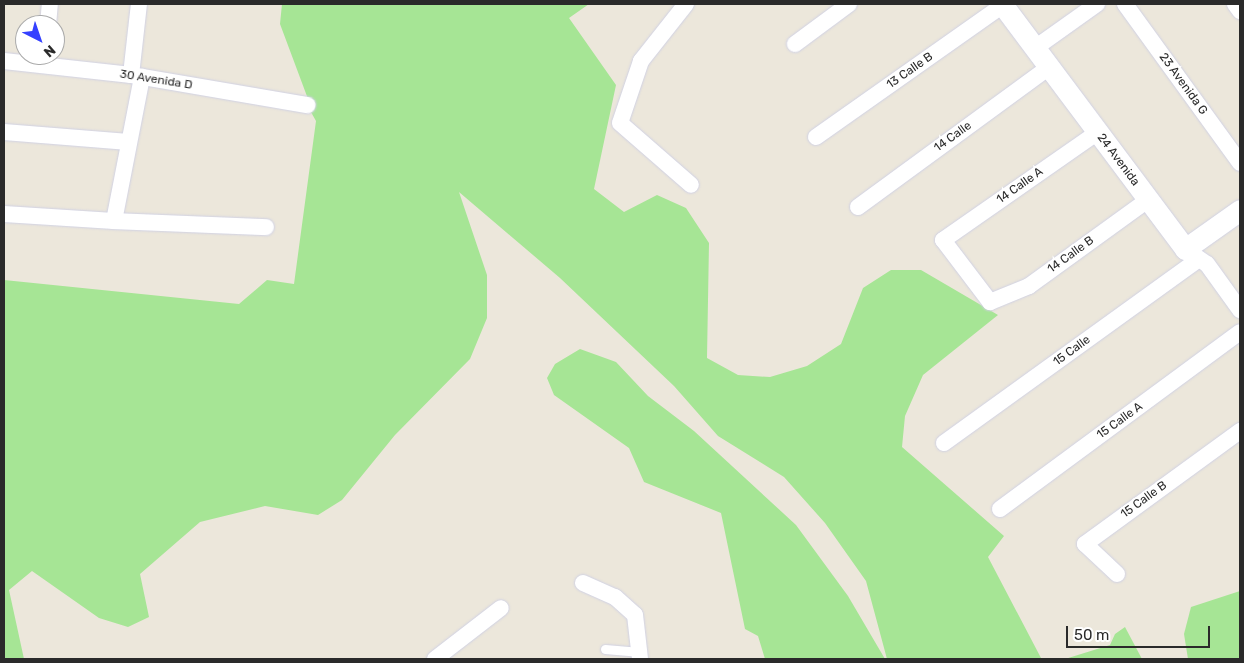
<!DOCTYPE html>
<html>
<head>
<meta charset="utf-8">
<style>
	body { margin:0 }
	#map { position:relative; width:1244px; height:663px; overflow:hidden; background:#ece7db; font-family:Rubik,sans-serif }
	div>[style] { position:absolute }
	.green>* { inset:0; background:#a6e595 }
	.roads { filter:drop-shadow(0 0 1px #d0d1e3) drop-shadow(0 0 1px #d0d1e3) }
	.service>* { height:9px; margin:-4.5px; padding:0 4.5px; transform-origin:4.5px; border-radius:4.5px; background:#fff }
	.minor>* { height:16px; margin:-8px; padding:0 8px; transform-origin:8px; border-radius:8px; background:#fff }
	.tertiary>* { height:21px; margin:-10.5px; padding:0 10.5px; transform-origin:10.5px; border-radius:10.5px; background:#fff }
	span { translate:-50% -50%; white-space:nowrap; text-align:center; line-height:1.15; -webkit-text-stroke:4px #fff; paint-order:stroke }
	.street-label { font-size:12px; color:#2a2a2a }
	.frame { position:absolute; inset:0; border:5px solid #2a2a2a; pointer-events:none }
	.north { position:absolute; left:15px; top:15px; width:50px; height:50px; box-sizing:border-box; background:#fff; border:1px solid #aaa; border-radius:50%; rotate:139deg; font-size:14px; font-weight:700; line-height:20px; text-align:center; color:#2a2a2a }
	.north::after { content:''; display:block; margin:auto; width:18px; height:22px; background:#3541ff; clip-path:polygon(50% 0,100% 100%,50% 72%,0 100%) }
	.scale { position:absolute; left:1066px; top:626px; width:144px; height:22px; box-sizing:border-box; border:2px solid #2a2a2a; border-top:0; padding-left:6px; font-size:15px; line-height:18px; white-space:nowrap; color:#2a2a2a; -webkit-text-stroke:4px #fff; paint-order:stroke }
</style>
</head>
<body>
<div id="map">
	<div class="green">
		<div style="clip-path:polygon(282px 4px,589px 4px,569px 18px,616px 85px,594px 189px,624px 212px,657px 195px,686px 208px,709px 243px,707px 358px,738px 375px,770px 377px,807px 366px,841px 344px,863px 288px,891px 270px,921px 270px,998px 315px,923px 375px,905px 416px,902px 447px,1004px 536px,988px 557px,1041px 658px,1044px 659px,887px 659px,866px 581px,825px 523px,784px 477px,718px 436px,674px 386px,560px 278px,459px 192px,487px 275px,487px 318px,470px 359px,395px 435px,342px 500px,318px 515px,265px 506px,200px 522px,140px 574px,149px 617px,128px 627px,99px 618px,32px 571px,9px 590px,24px 659px,4px 659px,4px 280px,239px 304px,267px 280px,294px 284px,316px 121px,307px 105px,311px 107px,280px 24px)"></div>
		<div style="clip-path:polygon(580px 349px,616px 362px,648px 396px,694px 431px,796px 525px,848px 596px,885px 659px,765px 659px,758px 636px,745px 629px,721px 513px,644px 482px,629px 448px,554px 395px,547px 378px,555px 364px)"></div>
		<div style="clip-path:polygon(1240px 591px,1240px 659px,1188px 659px,1184px 634px,1191px 607px)"></div>
		<div style="clip-path:polygon(1125px 627px,1142px 659px,1065px 659px,1110px 645px,1115px 634px)"></div>
	</div>
	<div class="roads">
		<div class="service">
			<div style="left:605px;top:649px;width:35px;rotate:5deg"></div>
		</div>
		<div class="minor">
			<div style="left:686px;top:4px;width:73px;rotate:128.3deg"></div>
			<div style="left:641px;top:61px;width:65px;rotate:108.7deg"></div>
			<div style="left:620px;top:123px;width:94px;rotate:41.1deg"></div>
			<div style="left:1125px;top:4px;width:196px;rotate:54.1deg"></div>
			<div style="left:1235px;top:4px;width:9px;rotate:54deg"></div>
			<div style="left:48px;top:25px;width:21px;rotate:-85deg"></div>
			<div style="left:795px;top:44px;width:67px;rotate:-36.5deg"></div>
			<div style="left:1035px;top:48px;width:76px;rotate:-35.4deg"></div>
			<div style="left:4px;top:61px;width:128px;rotate:6.3deg"></div>
			<div style="left:131px;top:75px;width:179px;rotate:9.7deg"></div>
			<div style="left:131px;top:75px;width:71px;rotate:-83.6deg"></div>
			<div style="left:4px;top:132px;width:125px;rotate:4.6deg"></div>
			<div style="left:1098px;top:132px;width:189px;rotate:145.1deg"></div>
			<div style="left:943px;top:240px;width:78px;rotate:52.8deg"></div>
			<div style="left:990px;top:302px;width:42px;rotate:-22.3deg"></div>
			<div style="left:1029px;top:286px;width:147px;rotate:-35.9deg"></div>
			<div style="left:816px;top:137px;width:229px;rotate:-35.2deg"></div>
			<div style="left:858px;top:207px;width:237px;rotate:-36.2deg"></div>
			<div style="left:4px;top:214px;width:110px;rotate:3.6deg"></div>
			<div style="left:114px;top:221px;width:147px;rotate:-79deg"></div>
			<div style="left:114px;top:221px;width:152px;rotate:2.3deg"></div>
			<div style="left:1191px;top:253px;width:19px;rotate:35deg"></div>
			<div style="left:1207px;top:264px;width:57px;rotate:54.3deg"></div>
			<div style="left:944px;top:443px;width:314px;rotate:-35.8deg"></div>
			<div style="left:1000px;top:509px;width:298px;rotate:-36.4deg"></div>
			<div style="left:1117px;top:574px;width:44px;rotate:-136.8deg"></div>
			<div style="left:1085px;top:544px;width:192px;rotate:-36.1deg"></div>
			<div style="left:583px;top:583px;width:35px;rotate:24deg"></div>
			<div style="left:615px;top:597px;width:27px;rotate:42deg"></div>
			<div style="left:635px;top:615px;width:44px;rotate:83.5deg"></div>
			<div style="left:435px;top:659px;width:83px;rotate:-37.7deg"></div>
		</div>
		<div class="tertiary">
			<div style="left:1002px;top:4px;width:306px;rotate:53.2deg"></div>
			<div style="left:1185px;top:249px;width:67px;rotate:-35.3deg"></div>
		</div>
	</div>
	<div class="street-label">
		<span style="left:910px;top:71px;rotate:-35deg">13 Calle B</span>
		<span style="left:156px;top:80px;rotate:9deg">30 Avenida D</span>
		<span style="left:1183px;top:84px;rotate:54deg">23 Avenida G</span>
		<span style="left:953px;top:137px;rotate:-36deg">14 Calle</span>
		<span style="left:1118px;top:160px;rotate:53deg">24 Avenida</span>
		<span style="left:1020px;top:186px;rotate:-35deg">14 Calle A</span>
		<span style="left:1071px;top:255px;rotate:-36deg">14 Calle B</span>
		<span style="left:1072px;top:351px;rotate:-36deg">15 Calle</span>
		<span style="left:1120px;top:421px;rotate:-36deg">15 Calle A</span>
		<span style="left:1144px;top:500px;rotate:-36deg">15 Calle B</span>
	</div>
	<div class="frame"></div>
	<div class="north">N</div>
	<div class="scale">50 m</div>
</div>
</body>
</html>
